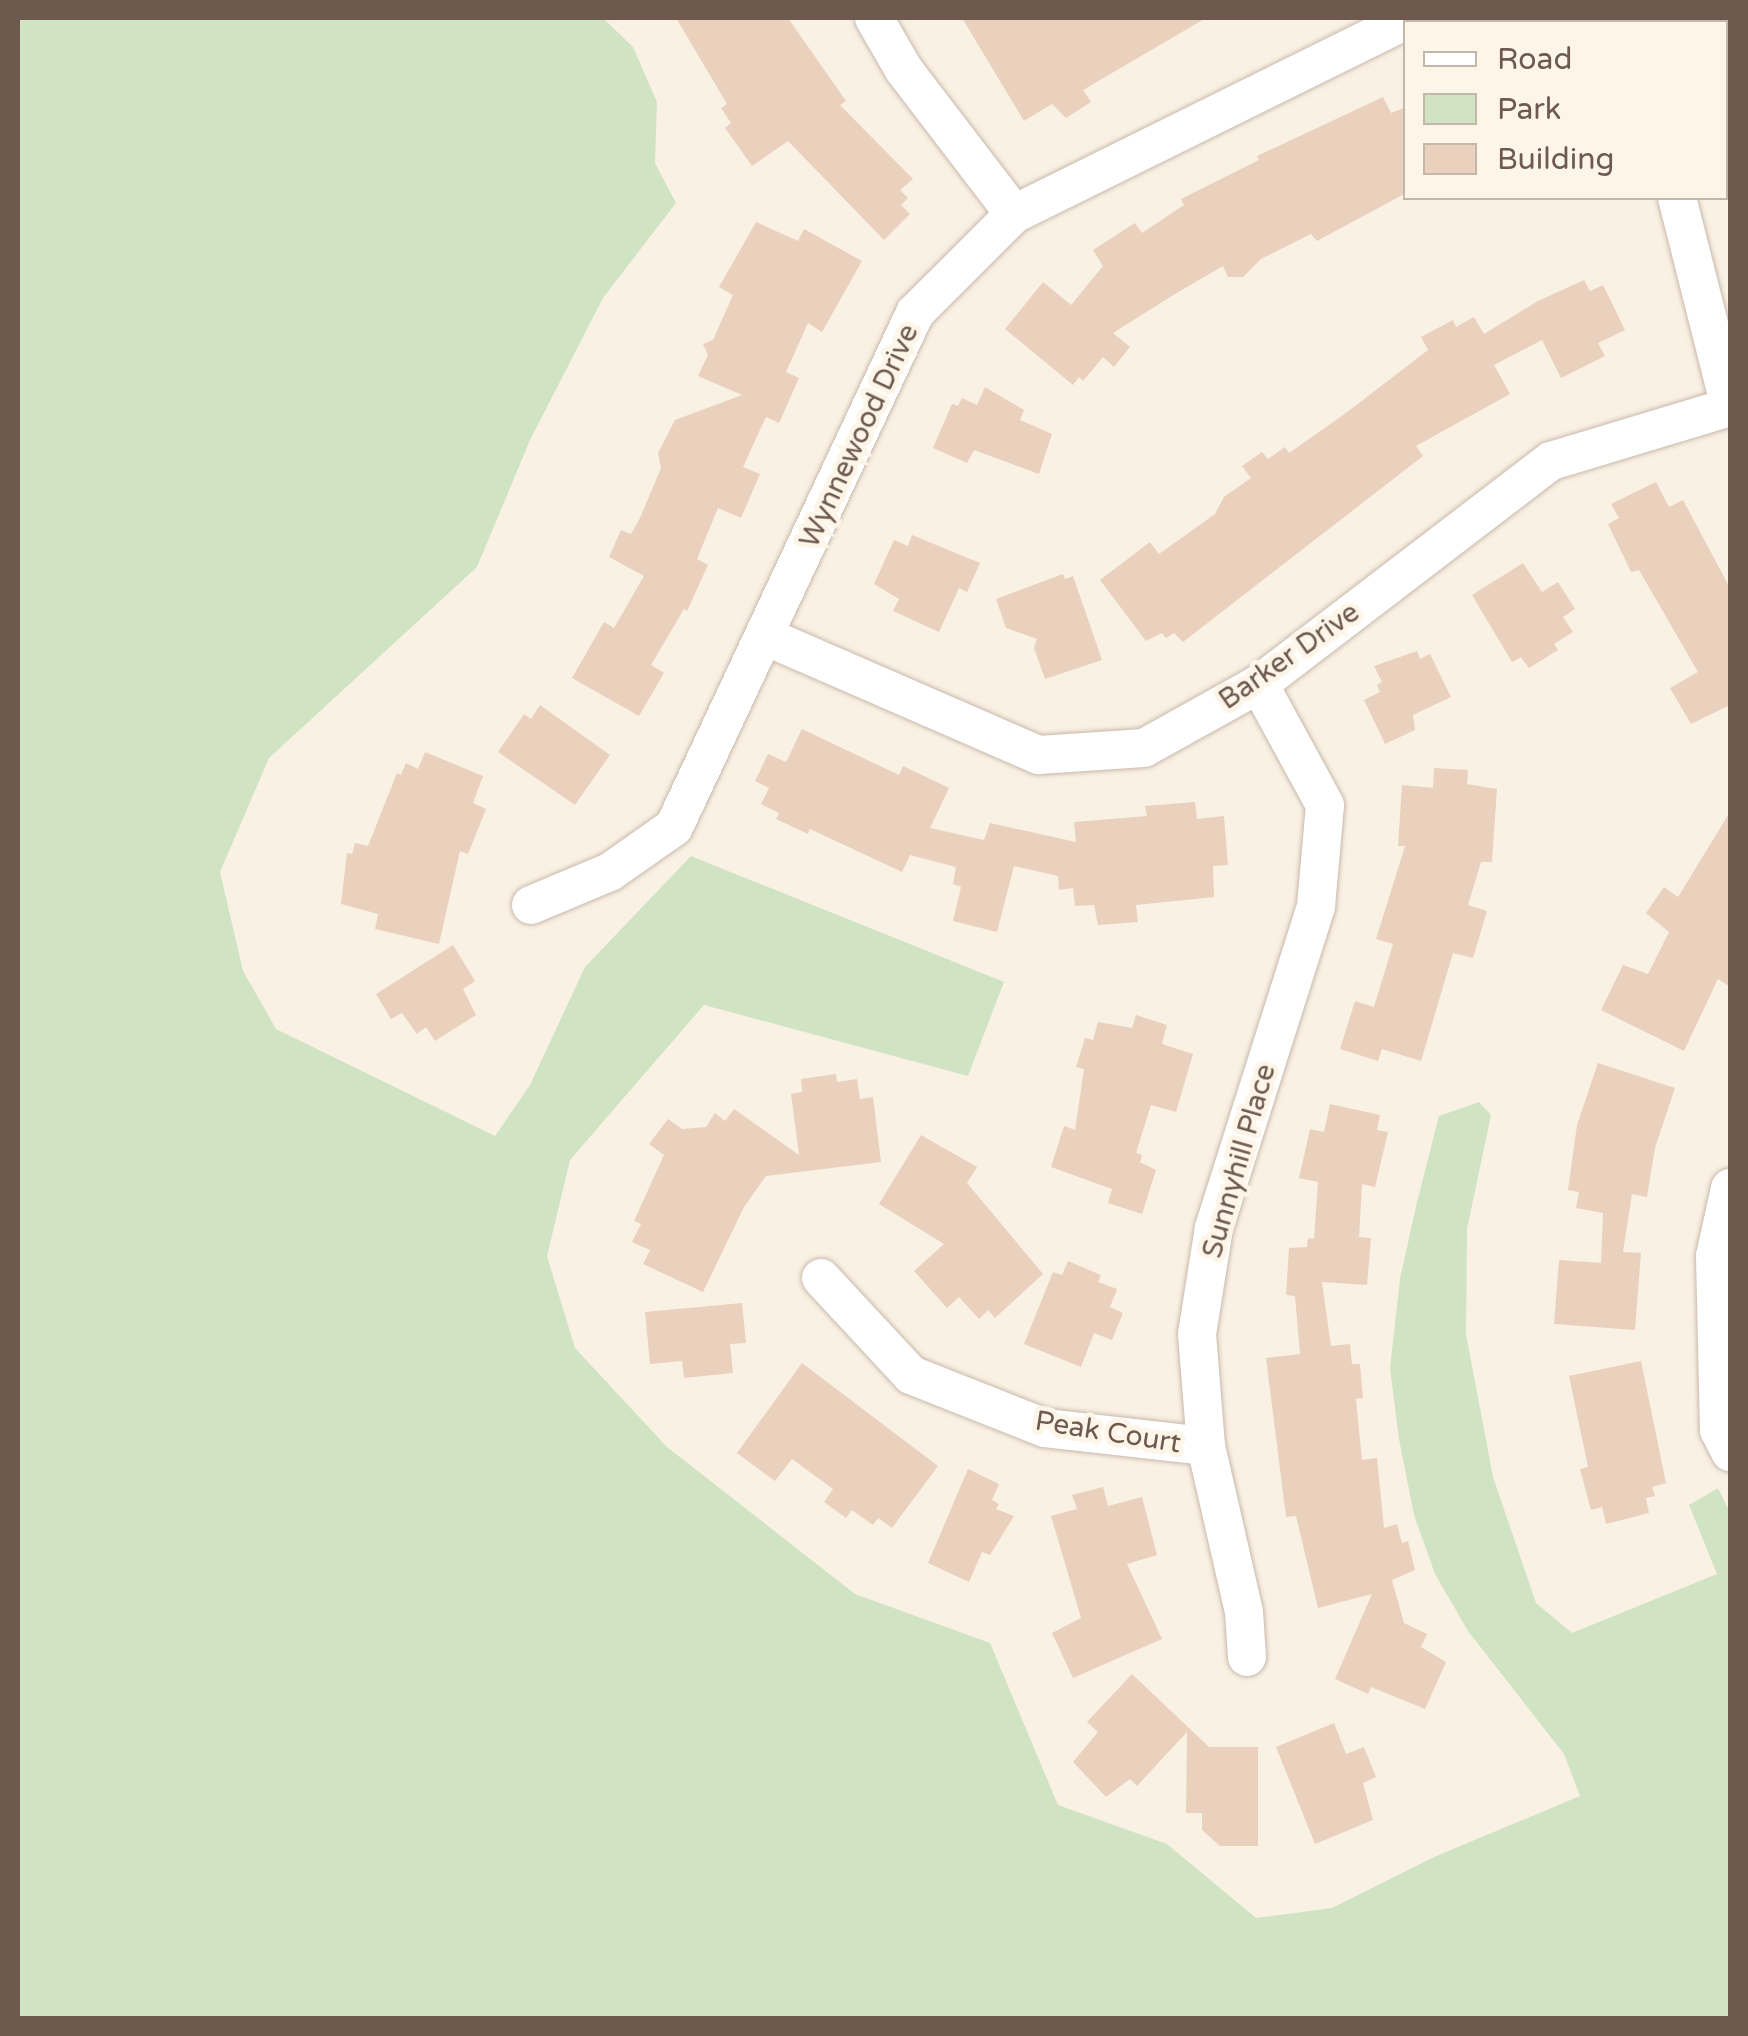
<!DOCTYPE html>
<html>
<head>
<meta charset="utf-8">
<style>
	body { margin:0 }
	#map { position:relative; width:1748px; height:2036px; overflow:hidden; background:#f9f1e3; font-family:"Varela Round",sans-serif }
	div>[style] { position:absolute }
	.green>* { inset:0; background:#d0e4c4 }
	.building>* { inset:0; background:#ead1be }
	.roads { filter:drop-shadow(0 0 2px #c8b9ac) drop-shadow(0 0 2px #c8b9ac) }
	.minor>* { height:38px; margin:-19px; padding:0 19px; transform-origin:19px; border-radius:19px; background:#fff }
	span { translate:-50% -50%; white-space:nowrap; text-align:center; line-height:1.15; -webkit-text-stroke:10px #fcf5e8; paint-order:stroke }
	.street-label { font-size:28px; color:#6d594d }
	.frame { position:absolute; inset:0; border:20px solid #6d594d; pointer-events:none }
	.legend { position:absolute; left:1403px; top:20px; width:325px; height:180px; box-sizing:border-box; background:#fcf5e8; border:2px solid #c3b7aa; margin:0; padding:12px 18px; list-style:none; font-size:30px; color:#6d594d }
	.legend li { display:flex; align-items:center; gap:20px; height:50px }
	.legend b { width:50px; border:2px solid #c3b7aa }
</style>
</head>
<body>
<div id="map">
	<div class="green">
		<div style="clip-path:polygon(18px 18px,603px 18px,633px 47px,657px 102px,655px 163px,676px 203px,603px 298px,530px 440px,477px 567px,269px 758px,220px 872px,243px 971px,276px 1029px,495px 1136px,530px 1085px,585px 967px,691px 856px,1004px 982px,968px 1076px,704px 1005px,570px 1160px,547px 1256px,575px 1348px,667px 1447px,855px 1594px,990px 1643px,1058px 1805px,1167px 1844px,1256px 1918px,1332px 1908px,1434px 1857px,1580px 1796px,1564px 1754px,1468px 1631px,1435px 1574px,1414px 1515px,1399px 1439px,1390px 1368px,1400px 1279px,1417px 1202px,1439px 1116px,1479px 1102px,1491px 1115px,1467px 1229px,1466px 1334px,1493px 1477px,1536px 1603px,1572px 1633px,1717px 1574px,1689px 1505px,1718px 1488px,1730px 1513px,1730px 2018px,18px 2018px)"></div>
	</div>
	<div class="building">
		<div style="clip-path:polygon(676px 18px,788px 18px,846px 101px,840px 105px,913px 179px,900px 190px,908px 198px,901px 205px,910px 214px,884px 240px,788px 141px,752px 166px,725px 128px,731px 123px,721px 108px,727px 104px)"></div>
		<div style="clip-path:polygon(962px 18px,1206px 18px,1083px 90px,1091px 102px,1066px 118px,1052px 104px,1024px 121px)"></div>
		<div style="clip-path:polygon(1383px 97px,1391px 113px,1406px 107px,1406px 193px,1317px 241px,1311px 234px,1261px 259px,1243px 277px,1228px 277px,1223px 266px,1175px 294px,1113px 333px,1130px 347px,1114px 367px,1103px 357px,1083px 381px,1079px 377px,1073px 385px,1005px 329px,1043px 282px,1071px 305px,1103px 266px,1093px 250px,1135px 223px,1142px 233px,1184px 205px,1181px 199px,1259px 160px,1257px 156px)"></div>
		<div style="clip-path:polygon(756px 222px,798px 241px,804px 229px,862px 261px,822px 332px,808px 323px,786px 372px,799px 378px,779px 423px,766px 417px,743px 467px,760px 474px,741px 518px,718px 508px,697px 559px,708px 565px,687px 611px,684px 609px,651px 665px,664px 673px,639px 716px,572px 678px,604px 622px,614px 628px,644px 576px,609px 557px,621px 530px,631px 534px,640px 518px,661px 468px,658px 453px,675px 420px,742px 395px,698px 376px,708px 355px,703px 344px,713px 340px,733px 295px,719px 287px)"></div>
		<div style="clip-path:polygon(1584px 280px,1590px 291px,1603px 285px,1625px 330px,1598px 343px,1605px 356px,1561px 378px,1542px 340px,1494px 365px,1510px 394px,1416px 446px,1423px 456px,1183px 642px,1174px 633px,1166px 638px,1162px 633px,1146px 641px,1100px 580px,1150px 542px,1159px 554px,1215px 514px,1224px 497px,1251px 478px,1242px 466px,1262px 452px,1268px 459px,1285px 447px,1289px 453px,1346px 413px,1428px 350px,1421px 337px,1453px 320px,1456px 327px,1474px 317px,1484px 334px,1538px 301px)"></div>
		<div style="clip-path:polygon(985px 387px,1024px 410px,1020px 420px,1052px 434px,1039px 474px,974px 450px,967px 463px,933px 448px,952px 404px,958px 406px,962px 398px,977px 405px)"></div>
		<div style="clip-path:polygon(1656px 482px,1669px 507px,1683px 500px,1730px 588px,1730px 705px,1691px 724px,1670px 688px,1698px 672px,1639px 570px,1631px 572px,1608px 524px,1619px 518px,1611px 504px)"></div>
		<div style="clip-path:polygon(912px 535px,980px 563px,967px 592px,959px 588px,939px 632px,893px 611px,899px 599px,874px 584px,894px 540px,908px 546px)"></div>
		<div style="clip-path:polygon(1523px 563px,1542px 592px,1558px 582px,1575px 609px,1563px 617px,1573px 632px,1554px 644px,1558px 650px,1529px 668px,1521px 657px,1512px 662px,1472px 595px)"></div>
		<div style="clip-path:polygon(1063px 574px,1065px 579px,1073px 576px,1102px 660px,1045px 679px,1034px 648px,1037px 639px,1006px 628px,996px 599px)"></div>
		<div style="clip-path:polygon(1417px 651px,1420px 659px,1430px 654px,1451px 697px,1413px 715px,1415px 730px,1385px 744px,1364px 700px,1380px 692px,1377px 685px,1382px 682px,1374px 666px)"></div>
		<div style="clip-path:polygon(540px 705px,610px 755px,575px 805px,498px 752px,524px 714px,531px 719px)"></div>
		<div style="clip-path:polygon(802px 729px,899px 775px,903px 766px,949px 788px,930px 828px,984px 840px,990px 823px,1076px 842px,1074px 822px,1147px 816px,1145px 806px,1195px 802px,1197px 819px,1224px 816px,1228px 865px,1213px 866px,1214px 897px,1136px 905px,1138px 922px,1098px 925px,1094px 905px,1075px 906px,1073px 888px,1059px 890px,1058px 876px,1014px 866px,997px 932px,953px 921px,961px 887px,953px 884px,956px 867px,910px 855px,902px 872px,810px 829px,808px 834px,776px 819px,779px 813px,761px 804px,769px 788px,755px 781px,768px 754px,786px 762px)"></div>
		<div style="clip-path:polygon(425px 752px,483px 776px,473px 803px,486px 809px,468px 854px,460px 851px,439px 944px,375px 929px,378px 914px,341px 904px,347px 853px,352px 854px,355px 843px,368px 846px,397px 773px,401px 775px,406px 763px,418px 769px)"></div>
		<div style="clip-path:polygon(1434px 768px,1468px 770px,1467px 784px,1497px 789px,1492px 862px,1481px 862px,1468px 905px,1487px 911px,1473px 958px,1453px 953px,1421px 1061px,1382px 1049px,1378px 1061px,1340px 1049px,1355px 1001px,1374px 1007px,1393px 944px,1376px 939px,1405px 846px,1398px 846px,1402px 785px,1433px 788px)"></div>
		<div style="clip-path:polygon(1730px 812px,1730px 987px,1718px 979px,1684px 1051px,1601px 1010px,1623px 965px,1648px 974px,1669px 932px,1646px 913px,1664px 887px,1678px 897px)"></div>
		<div style="clip-path:polygon(453px 945px,475px 981px,463px 989px,476px 1015px,435px 1041px,426px 1027px,417px 1034px,402px 1013px,391px 1019px,376px 994px)"></div>
		<div style="clip-path:polygon(1136px 1015px,1167px 1025px,1162px 1044px,1193px 1054px,1176px 1112px,1151px 1105px,1136px 1153px,1142px 1155px,1140px 1162px,1156px 1170px,1142px 1214px,1108px 1203px,1112px 1189px,1051px 1167px,1064px 1126px,1075px 1130px,1084px 1069px,1076px 1067px,1085px 1038px,1093px 1040px,1098px 1022px,1132px 1028px)"></div>
		<div style="clip-path:polygon(1598px 1063px,1675px 1088px,1655px 1148px,1647px 1197px,1632px 1194px,1623px 1252px,1641px 1253px,1635px 1330px,1554px 1324px,1559px 1260px,1601px 1263px,1603px 1213px,1576px 1208px,1579px 1192px,1568px 1190px,1577px 1125px)"></div>
		<div style="clip-path:polygon(836px 1074px,837px 1082px,857px 1079px,860px 1099px,873px 1097px,881px 1162px,766px 1176px,744px 1207px,703px 1292px,643px 1264px,650px 1250px,632px 1242px,641px 1224px,634px 1221px,664px 1155px,649px 1144px,668px 1119px,682px 1129px,706px 1127px,715px 1113px,725px 1121px,734px 1109px,799px 1155px,791px 1094px,802px 1092px,801px 1079px)"></div>
		<div style="clip-path:polygon(1330px 1104px,1380px 1115px,1377px 1130px,1388px 1132px,1375px 1187px,1362px 1184px,1359px 1237px,1371px 1238px,1367px 1285px,1322px 1282px,1331px 1346px,1350px 1344px,1352px 1364px,1360px 1364px,1363px 1398px,1356px 1399px,1362px 1460px,1377px 1458px,1384px 1528px,1397px 1524px,1402px 1543px,1408px 1541px,1415px 1570px,1392px 1580px,1404px 1623px,1427px 1634px,1421px 1647px,1446px 1662px,1425px 1709px,1371px 1687px,1368px 1694px,1335px 1679px,1372px 1594px,1318px 1608px,1296px 1516px,1286px 1517px,1266px 1358px,1300px 1354px,1295px 1296px,1286px 1295px,1289px 1248px,1307px 1247px,1308px 1238px,1314px 1239px,1318px 1182px,1299px 1178px,1310px 1129px,1324px 1132px)"></div>
		<div style="clip-path:polygon(921px 1135px,977px 1167px,967px 1183px,1043px 1274px,995px 1318px,988px 1310px,979px 1319px,959px 1297px,947px 1308px,914px 1271px,944px 1244px,879px 1204px)"></div>
		<div style="clip-path:polygon(1068px 1261px,1101px 1275px,1098px 1282px,1117px 1289px,1110px 1307px,1123px 1313px,1112px 1340px,1094px 1333px,1081px 1367px,1024px 1344px,1053px 1272px,1062px 1275px)"></div>
		<div style="clip-path:polygon(742px 1303px,746px 1343px,730px 1344px,733px 1373px,684px 1378px,682px 1361px,650px 1364px,645px 1312px)"></div>
		<div style="clip-path:polygon(1641px 1361px,1666px 1483px,1652px 1487px,1655px 1496px,1646px 1498px,1649px 1513px,1606px 1524px,1602px 1507px,1591px 1510px,1580px 1469px,1588px 1467px,1569px 1376px)"></div>
		<div style="clip-path:polygon(802px 1363px,938px 1466px,892px 1528px,878px 1518px,873px 1525px,852px 1510px,846px 1518px,824px 1502px,833px 1489px,792px 1459px,775px 1481px,737px 1453px)"></div>
		<div style="clip-path:polygon(968px 1469px,999px 1484px,992px 1500px,999px 1504px,996px 1509px,1014px 1516px,990px 1555px,982px 1552px,969px 1582px,928px 1563px)"></div>
		<div style="clip-path:polygon(1103px 1487px,1108px 1506px,1142px 1497px,1157px 1555px,1127px 1564px,1162px 1639px,1073px 1678px,1052px 1633px,1081px 1618px,1051px 1516px,1077px 1509px,1072px 1495px)"></div>
		<div style="clip-path:polygon(1132px 1674px,1209px 1747px,1258px 1747px,1258px 1846px,1220px 1846px,1202px 1830px,1202px 1813px,1186px 1813px,1187px 1732px,1137px 1786px,1130px 1779px,1106px 1797px,1073px 1762px,1098px 1732px,1087px 1722px)"></div>
		<div style="clip-path:polygon(1334px 1723px,1346px 1754px,1364px 1747px,1376px 1777px,1363px 1783px,1373px 1820px,1315px 1844px,1276px 1747px)"></div>
	</div>
	<div class="roads">
		<div class="minor">
			<div style="left:874px;top:18px;width:60px;rotate:60deg"></div>
			<div style="left:904px;top:70px;width:181px;rotate:52.6deg"></div>
			<div style="left:1669px;top:22px;width:4px;rotate:-90deg"></div>
			<div style="left:767px;top:637px;width:296px;rotate:23.5deg"></div>
			<div style="left:1039px;top:755px;width:105px;rotate:-3.8deg"></div>
			<div style="left:1144px;top:748px;width:132px;rotate:-29.1deg"></div>
			<div style="left:1259px;top:684px;width:367px;rotate:-37.4deg"></div>
			<div style="left:1551px;top:461px;width:187px;rotate:-16.8deg"></div>
			<div style="left:1730px;top:407px;width:216px;rotate:-104.2deg"></div>
			<div style="left:531px;top:905px;width:86px;rotate:-22.7deg"></div>
			<div style="left:610px;top:872px;width:78px;rotate:-35.1deg"></div>
			<div style="left:674px;top:827px;width:568px;rotate:-64.88deg"></div>
			<div style="left:915px;top:313px;width:140px;rotate:-45deg"></div>
			<div style="left:1014px;top:214px;width:442px;rotate:-26.3deg"></div>
			<div style="left:1730px;top:1188px;width:70px;rotate:102.4deg"></div>
			<div style="left:1715px;top:1256px;width:174px;rotate:88.7deg"></div>
			<div style="left:1719px;top:1430px;width:25px;rotate:63deg"></div>
			<div style="left:821px;top:1278px;width:132px;rotate:47.1deg"></div>
			<div style="left:911px;top:1375px;width:144px;rotate:21.6deg"></div>
			<div style="left:1045px;top:1428px;width:162px;rotate:6.4deg"></div>
			<div style="left:1247px;top:1657px;width:45px;rotate:-93.8deg"></div>
			<div style="left:1244px;top:1612px;width:170px;rotate:-102.9deg"></div>
			<div style="left:1206px;top:1446px;width:112px;rotate:-94.6deg"></div>
			<div style="left:1197px;top:1334px;width:107px;rotate:-80.9deg"></div>
			<div style="left:1214px;top:1228px;width:338px;rotate:-72.4deg"></div>
			<div style="left:1316px;top:906px;width:101px;rotate:-84.9deg"></div>
			<div style="left:1325px;top:805px;width:138px;rotate:-118.6deg"></div>
		</div>
	</div>
	<div class="street-label">
		<span style="left:859px;top:436px;rotate:-65deg">Wynnewood Drive</span>
		<span style="left:1289px;top:656px;rotate:-35deg">Barker Drive</span>
		<span style="left:1239px;top:1161px;rotate:-74deg">Sunnyhill Place</span>
		<span style="left:1108px;top:1432px;rotate:9deg">Peak Court</span>
	</div>
	<div class="frame"></div>
	<ul class="legend">
	<li><b style="height:12px;background:#fff"></b>Road</li>
	<li><b style="height:28px;background:#d0e4c4"></b>Park</li>
	<li><b style="height:28px;background:#ead1be"></b>Building</li>
	</ul>
</div>
</body>
</html>
